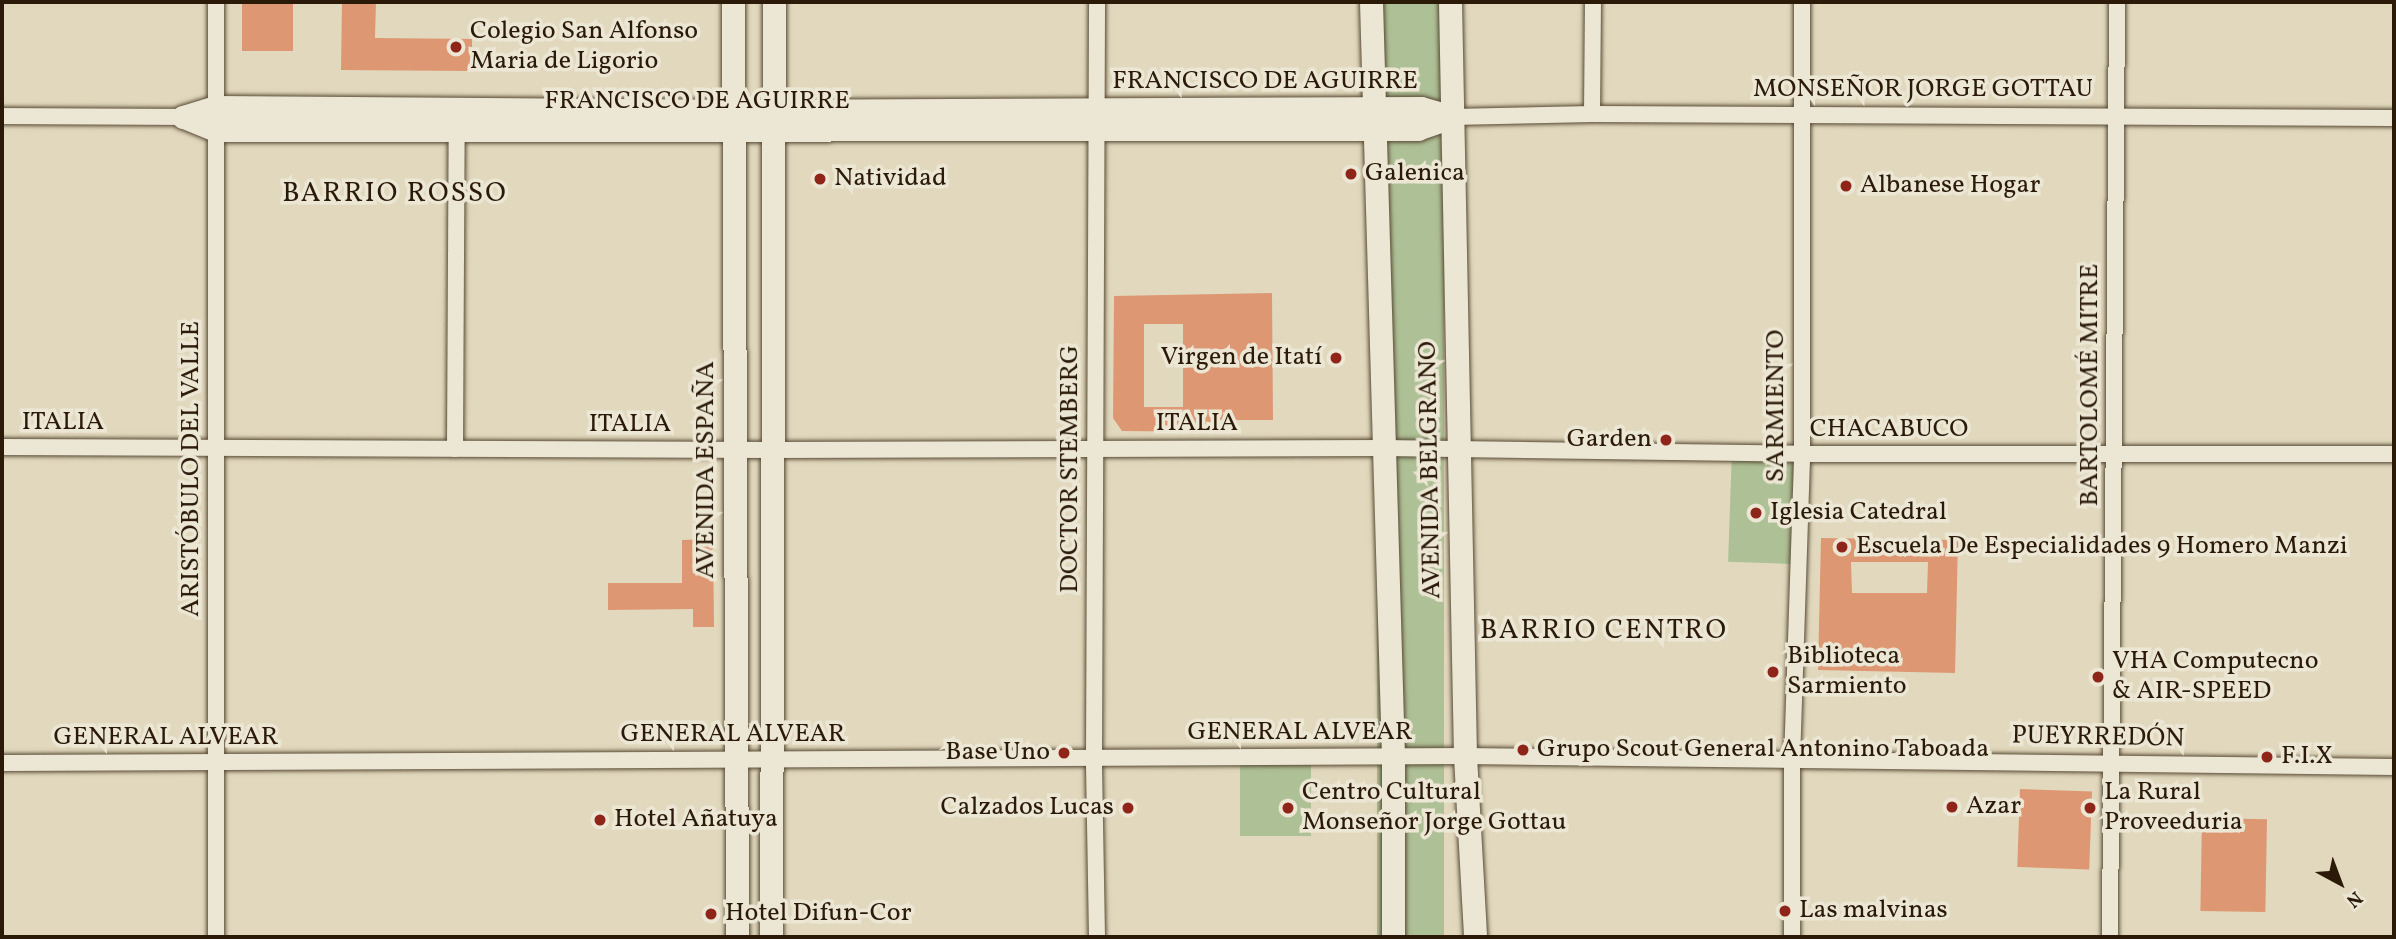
<!DOCTYPE html>
<html>
<head>
<meta charset="utf-8">
<style>
	body { margin:0 }
	#map { position:relative; width:2396px; height:939px; overflow:hidden; background:#e1d8bd; font-family:Vollkorn,serif }
	div>[style] { position:absolute }
	.green>* { inset:0; background:#aec095; transform-origin:0 0 }
	.building>* { inset:0; background:#de9773; transform-origin:0 0 }
	.roads { filter:drop-shadow(0 0 2px #584a34) drop-shadow(0 0 2px #584a34) }
	.street>* { height:16px; margin:-8px; padding:0 8px; transform-origin:8px; border-radius:8px; background:#ece6d4 }
	.secondary>* { height:23px; margin:-11.5px; padding:0 11.5px; transform-origin:11.5px; border-radius:11.5px; background:#ece6d4 }
	.dots>* { width:19px; height:19px; translate:-50% -50%; box-sizing:border-box; border:4px solid #ece6d4; border-radius:50% }
	span { translate:-50% -50%; white-space:nowrap; text-align:center; line-height:1.15; -webkit-text-stroke:7px #ece6d4; paint-order:stroke }
	.poi-label { font-size:26px; color:#2b1a07 }
	.left { translate:0 -50%; text-align:left }
	.right { translate:-100% -50%; text-align:right }
	.street-label { font-size:26px; color:#2b1a07 }
	.neighbourhood-label { font-size:28px; color:#2b1a07; letter-spacing:2px }
	.frame { position:absolute; inset:0; border:4px solid #2b1a07; pointer-events:none }
	.north { position:absolute; left:2305px; top:848px; width:70px; height:70px; -webkit-text-stroke:5px #ece6d4; paint-order:stroke; rotate:139deg; font-size:19px; font-weight:700; line-height:28px; text-align:center; color:#2b1a07 }
	.north::after { content:''; display:block; margin:auto; width:24px; height:32px; background:#2b1a07; clip-path:polygon(50% 0,100% 100%,50% 72%,0 100%) }
</style>
</head>
<body>
<div id="map">
	<div class="green">
		<div style="left:1377px;top:2px;width:67px;height:935px"></div>
		<div style="left:1795px;top:451px;width:113px;height:63px;rotate:92deg"></div>
		<div style="left:1240px;top:760px;width:71px;height:76px"></div>
	</div>
	<div class="building">
		<div style="left:242px;top:2px;width:51px;height:49px"></div>
		<div style="clip-path:polygon(342px 2px,376px 2px,375px 38px,472px 39px,472px 71px,341px 70px)"></div>
		<div style="clip-path:polygon(evenodd,1272px 293px,1273px 420px,1218px 420px,1218px 432px,1122px 431px,1113px 418px,1114px 296px,1272px 293px,1144px 324px,1183px 324px,1183px 407px,1144px 407px,1144px 324px)"></div>
		<div style="clip-path:polygon(evenodd,1821px 538px,1958px 540px,1955px 673px,1818px 670px,1821px 538px,1851px 562px,1928px 562px,1927px 593px,1852px 593px,1851px 562px)"></div>
		<div style="clip-path:polygon(713px 539px,714px 627px,693px 627px,693px 609px,608px 610px,608px 583px,682px 583px,682px 540px)"></div>
		<div style="left:2020px;top:789px;width:72px;height:78px;rotate:2deg"></div>
		<div style="left:2202px;top:818px;width:65px;height:93px;rotate:1deg"></div>
	</div>
	<div class="roads">
		<div class="street">
			<div style="left:1592px;top:114px;width:112px;rotate:-89.5deg"></div>
			<div style="left:2px;top:116px;width:181px;rotate:0.3deg"></div>
			<div style="left:1452px;top:117px;width:140px;rotate:-1.2deg"></div>
			<div style="left:1592px;top:114px;width:802px;rotate:0.29deg"></div>
			<div style="left:2px;top:447px;width:771px;rotate:0.22deg"></div>
			<div style="left:773px;top:450px;width:611px;rotate:-0.19deg"></div>
			<div style="left:1384px;top:448px;width:418px;rotate:0.8deg"></div>
			<div style="left:1802px;top:454px;width:592px"></div>
			<div style="left:455px;top:449px;width:328px;rotate:-89.7deg"></div>
			<div style="left:2px;top:763px;width:1463px;rotate:-0.27deg"></div>
			<div style="left:1465px;top:756px;width:929px;rotate:0.68deg"></div>
			<div style="left:216px;top:937px;width:935px;rotate:-90deg"></div>
			<div style="left:1097px;top:937px;width:179px;rotate:-91deg"></div>
			<div style="left:1094px;top:758px;width:756px;rotate:-89.77deg"></div>
			<div style="left:1792px;top:937px;width:176px;rotate:-90deg"></div>
			<div style="left:1792px;top:761px;width:307px;rotate:-88.1deg"></div>
			<div style="left:1802px;top:454px;width:452px;rotate:-90deg"></div>
			<div style="left:2110px;top:937px;width:935px;rotate:-89.57deg"></div>
		</div>
		<div class="secondary">
			<div style="left:733px;top:2px;width:935px;rotate:89.75deg"></div>
			<div style="left:1371px;top:2px;width:755px;rotate:88.33deg"></div>
			<div style="left:1393px;top:757px;width:180px;rotate:90deg"></div>
			<div style="left:1450px;top:2px;width:754px;rotate:88.86deg"></div>
			<div style="left:1465px;top:756px;width:181px;rotate:86.8deg"></div>
			<div style="left:216px;top:107px;width:517px;rotate:0.44deg"></div>
			<div style="left:733px;top:111px;width:688px;rotate:-0.25deg"></div>
			<div style="left:1421px;top:108px;width:32px;rotate:16deg"></div>
			<div style="left:1452px;top:117px;width:36px;rotate:161deg"></div>
			<div style="left:1418px;top:129px;width:1202px;rotate:179.95deg"></div>
			<div style="left:216px;top:130px;width:35px;rotate:-158deg"></div>
			<div style="left:183px;top:117px;width:34px;rotate:-17deg"></div>
			<div style="left:771px;top:937px;width:935px;rotate:-89.82deg"></div>
		</div>
	</div>
	<div class="dots">
		<div style="left:456px;top:47px;background:#8f2418"></div>
		<div style="left:1351px;top:174px;background:#8f2418"></div>
		<div style="left:820px;top:179px;background:#8f2418"></div>
		<div style="left:1846px;top:186px;background:#8f2418"></div>
		<div style="left:1336px;top:358px;background:#8f2418"></div>
		<div style="left:1666px;top:440px;background:#8f2418"></div>
		<div style="left:1756px;top:513px;background:#8f2418"></div>
		<div style="left:1842px;top:547px;background:#8f2418"></div>
		<div style="left:1773px;top:672px;background:#8f2418"></div>
		<div style="left:2098px;top:677px;background:#8f2418"></div>
		<div style="left:1523px;top:750px;background:#8f2418"></div>
		<div style="left:1064px;top:753px;background:#8f2418"></div>
		<div style="left:2267px;top:757px;background:#8f2418"></div>
		<div style="left:1952px;top:807px;background:#8f2418"></div>
		<div style="left:1128px;top:808px;background:#8f2418"></div>
		<div style="left:1288px;top:808px;background:#8f2418"></div>
		<div style="left:2090px;top:808px;background:#8f2418"></div>
		<div style="left:600px;top:820px;background:#8f2418"></div>
		<div style="left:1785px;top:911px;background:#8f2418"></div>
		<div style="left:711px;top:914px;background:#8f2418"></div>
	</div>
	<div class="poi-label">
		<span class="left" style="left:470px;top:47px">Colegio San Alfonso<br>Maria de Ligorio</span>
		<span class="left" style="left:1365px;top:174px">Galenica</span>
		<span class="left" style="left:834px;top:179px">Natividad</span>
		<span class="left" style="left:1860px;top:186px">Albanese Hogar</span>
		<span class="right" style="left:1322px;top:358px">Virgen de Itatí</span>
		<span class="right" style="left:1652px;top:440px">Garden</span>
		<span class="left" style="left:1770px;top:513px">Iglesia Catedral</span>
		<span class="left" style="left:1856px;top:547px">Escuela De Especialidades 9 Homero Manzi</span>
		<span class="left" style="left:1787px;top:672px">Biblioteca<br>Sarmiento</span>
		<span class="left" style="left:2112px;top:677px">VHA Computecno<br>&amp; AIR-SPEED</span>
		<span class="left" style="left:1537px;top:750px">Grupo Scout General Antonino Taboada</span>
		<span class="right" style="left:1050px;top:753px">Base Uno</span>
		<span class="left" style="left:2281px;top:757px">F.I.X</span>
		<span class="left" style="left:1302px;top:808px">Centro Cultural<br>Monseñor Jorge Gottau</span>
		<span class="left" style="left:2104px;top:808px">La Rural<br>Proveeduria</span>
		<span class="left" style="left:1966px;top:807px">Azar</span>
		<span class="right" style="left:1114px;top:808px">Calzados Lucas</span>
		<span class="left" style="left:614px;top:820px">Hotel Añatuya</span>
		<span class="left" style="left:1799px;top:911px">Las malvinas</span>
		<span class="left" style="left:725px;top:914px">Hotel Difun-Cor</span>
	</div>
	<div class="street-label">
		<span style="left:1265px;top:82px">FRANCISCO DE AGUIRRE</span>
		<span style="left:1923px;top:90px">MONSEÑOR JORGE GOTTAU</span>
		<span style="left:697px;top:102px">FRANCISCO DE AGUIRRE</span>
		<span style="left:2091px;top:385px;rotate:-90deg">BARTOLOMÉ MITRE</span>
		<span style="left:1777px;top:406px;rotate:-90deg">SARMIENTO</span>
		<span style="left:63px;top:423px">ITALIA</span>
		<span style="left:1197px;top:424px">ITALIA</span>
		<span style="left:630px;top:425px">ITALIA</span>
		<span style="left:1889px;top:430px">CHACABUCO</span>
		<span style="left:192px;top:469px;rotate:-90deg">ARISTÓBULO DEL VALLE</span>
		<span style="left:1071px;top:469px;rotate:-90deg">DOCTOR STEMBERG</span>
		<span style="left:707px;top:470px;rotate:-90deg">AVENIDA ESPAÑA</span>
		<span style="left:1431px;top:470px;rotate:-91deg">AVENIDA BELGRANO</span>
		<span style="left:1300px;top:733px">GENERAL ALVEAR</span>
		<span style="left:733px;top:735px">GENERAL ALVEAR</span>
		<span style="left:166px;top:738px">GENERAL ALVEAR</span>
		<span style="left:2098px;top:738px;rotate:1deg">PUEYRREDÓN</span>
	</div>
	<div class="neighbourhood-label">
		<span style="left:395px;top:194px">BARRIO ROSSO</span>
		<span style="left:1604px;top:631px">BARRIO CENTRO</span>
	</div>
	<div class="frame"></div>
	<div class="north">N</div>
</div>
</body>
</html>
